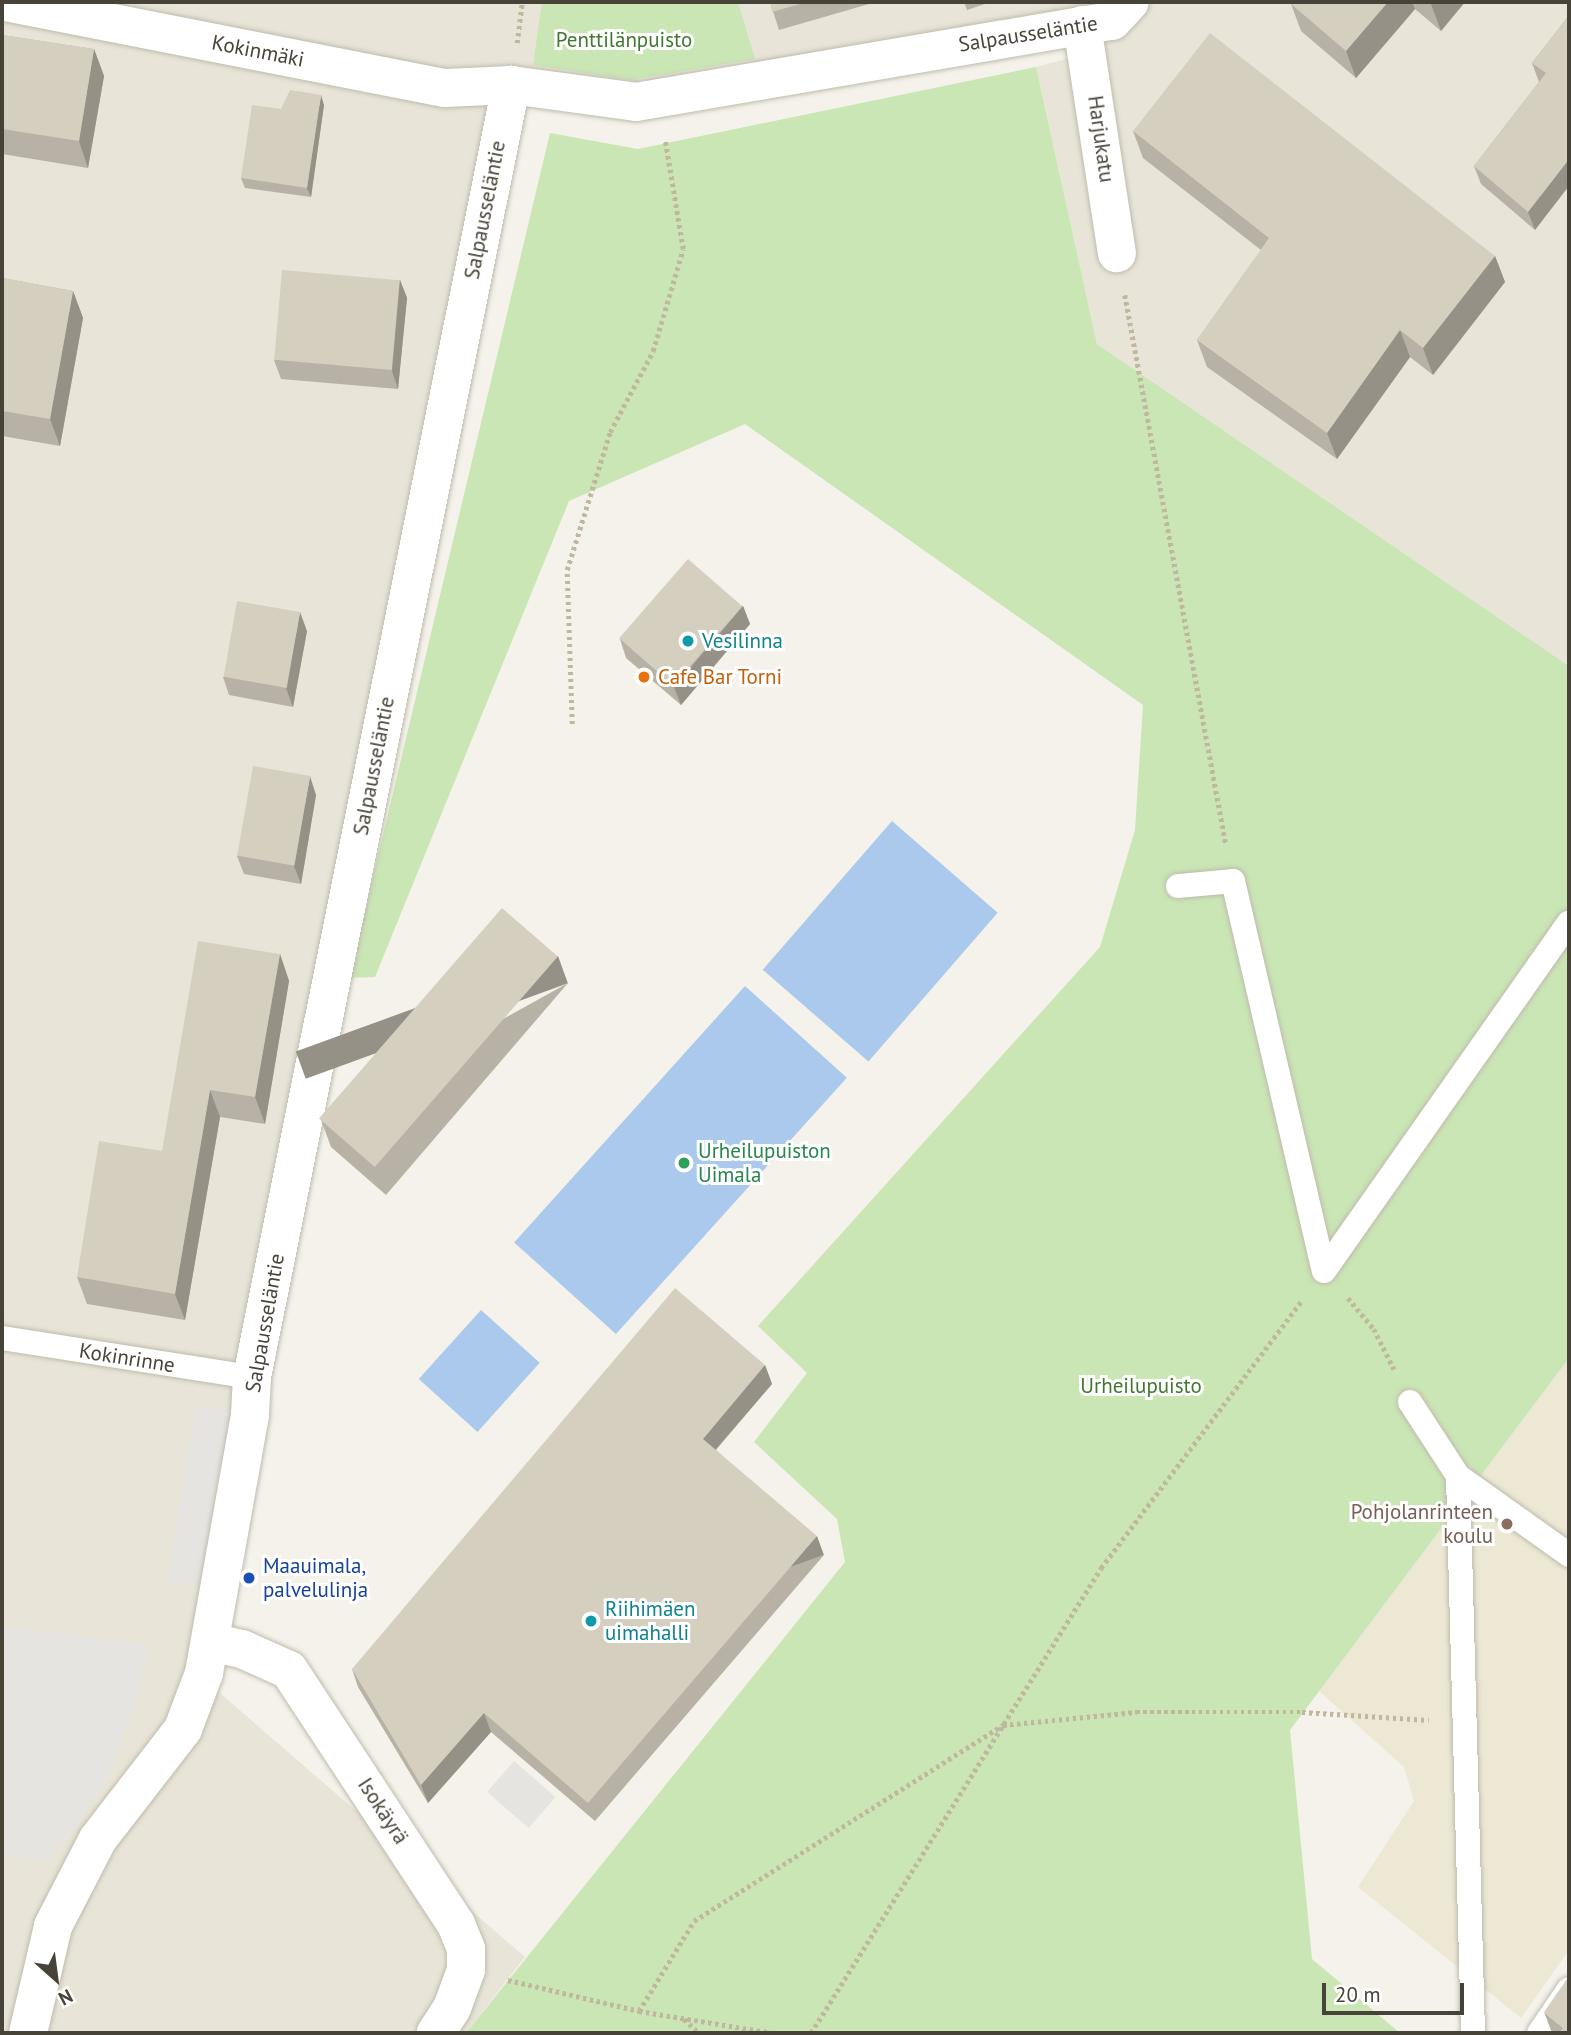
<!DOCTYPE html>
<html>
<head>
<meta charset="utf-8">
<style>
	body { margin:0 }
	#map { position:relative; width:1571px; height:2035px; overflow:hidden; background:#f4f2ea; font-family:"PT Sans",sans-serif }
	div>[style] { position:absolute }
	.residential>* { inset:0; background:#e8e5d8 }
	.education>* { inset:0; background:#ece8d4 }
	.green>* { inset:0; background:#cae6b5 }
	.parking>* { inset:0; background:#e6e4e1; transform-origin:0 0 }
	.water>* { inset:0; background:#aac9ed; transform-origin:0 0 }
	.path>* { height:4.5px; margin-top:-2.25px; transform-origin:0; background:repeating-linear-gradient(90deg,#c0b89e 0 3.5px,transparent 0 7px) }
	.roads { filter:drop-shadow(0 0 2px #bfbbad) drop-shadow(0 0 2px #bfbbad) }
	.lane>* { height:24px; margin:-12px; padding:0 12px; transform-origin:12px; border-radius:12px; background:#fff }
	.street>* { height:38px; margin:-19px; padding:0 19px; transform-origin:19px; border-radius:19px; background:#fff }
	.wall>* { inset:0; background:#b7b2a5 }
	.shaded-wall>* { inset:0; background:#959186; transform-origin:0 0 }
	.building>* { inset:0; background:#d5cfc0; transform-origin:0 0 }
	.dots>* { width:19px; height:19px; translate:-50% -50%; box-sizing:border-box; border:4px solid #fff; border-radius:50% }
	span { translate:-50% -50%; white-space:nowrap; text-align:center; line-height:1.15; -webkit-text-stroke:6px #fff; paint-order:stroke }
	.street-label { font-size:21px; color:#484338 }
	.park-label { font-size:21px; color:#40772e }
	.culture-label { font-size:21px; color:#0d838f }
	.left { translate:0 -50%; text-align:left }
	.food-label { font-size:21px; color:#c56008 }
	.leisure-label { font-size:21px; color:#27864d }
	.education-label { font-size:21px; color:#785e54 }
	.right { translate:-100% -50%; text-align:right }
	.transit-label { font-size:21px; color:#164399 }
	.frame { position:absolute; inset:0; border:4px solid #484338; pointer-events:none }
	.north { position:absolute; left:21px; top:1944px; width:70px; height:70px; -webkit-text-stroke:5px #fff; paint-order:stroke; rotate:152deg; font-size:19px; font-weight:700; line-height:28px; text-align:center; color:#484338 }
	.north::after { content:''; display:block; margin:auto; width:24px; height:32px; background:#484338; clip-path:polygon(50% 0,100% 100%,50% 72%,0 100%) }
	.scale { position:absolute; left:1322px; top:1983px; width:142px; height:32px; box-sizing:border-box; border:4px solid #484338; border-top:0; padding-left:9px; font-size:21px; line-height:24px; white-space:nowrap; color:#484338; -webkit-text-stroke:5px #fff; paint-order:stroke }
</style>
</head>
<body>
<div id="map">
	<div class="residential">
		<div style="clip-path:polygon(2px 2px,1112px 2px,634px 91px,511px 86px,207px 1682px,525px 1957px,466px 2033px,2px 2033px)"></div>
		<div style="clip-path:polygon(1130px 2px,1569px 2px,1569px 666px,1097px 344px,1036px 67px,1088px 53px)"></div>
	</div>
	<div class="education">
		<div style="clip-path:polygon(1569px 1358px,1569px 1950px,1521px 2018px,1358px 1887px,1414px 1801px,1404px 1767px,1319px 1691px)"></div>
	</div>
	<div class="green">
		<div style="clip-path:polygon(542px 2px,738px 2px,755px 59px,631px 80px,533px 65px)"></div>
		<div style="clip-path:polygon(1036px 67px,1097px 344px,1569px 666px,1569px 1358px,1290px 1730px,1312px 1959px,1400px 2033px,466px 2033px,845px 1562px,837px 1519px,754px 1442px,807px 1373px,758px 1326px,1100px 947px,1135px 830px,1143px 705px,745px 424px,569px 501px,375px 977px,349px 978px,550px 133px,638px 149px)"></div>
	</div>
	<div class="parking">
		<div style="left:195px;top:1406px;width:56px;height:177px;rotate:9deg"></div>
		<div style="clip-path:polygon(2px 1626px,149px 1645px,134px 1709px,105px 1781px,73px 1832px,45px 1861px,2px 1854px)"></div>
		<div style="left:514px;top:1761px;width:55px;height:41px;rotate:41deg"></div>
	</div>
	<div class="water">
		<div style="left:892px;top:821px;width:140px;height:197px;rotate:41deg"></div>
		<div style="left:745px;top:986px;width:137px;height:345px;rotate:42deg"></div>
		<div style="left:481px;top:1310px;width:79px;height:93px;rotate:42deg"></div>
	</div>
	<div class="path">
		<div style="left:517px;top:43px;width:41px;rotate:-83deg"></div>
		<div style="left:1125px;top:295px;width:559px;rotate:79.59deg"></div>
		<div style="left:572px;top:724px;width:154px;rotate:-91.9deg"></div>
		<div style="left:567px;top:570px;width:145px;rotate:-72.7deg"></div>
		<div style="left:610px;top:432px;width:92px;rotate:-62deg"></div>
		<div style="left:653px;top:351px;width:106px;rotate:-73.6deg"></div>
		<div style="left:683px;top:249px;width:110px;rotate:-99.4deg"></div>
		<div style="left:1348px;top:1298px;width:40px;rotate:50deg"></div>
		<div style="left:1374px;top:1329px;width:45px;rotate:63.4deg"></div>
		<div style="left:508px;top:1980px;width:135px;rotate:13.3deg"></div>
		<div style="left:639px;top:2011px;width:137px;rotate:9.3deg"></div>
		<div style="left:639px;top:2011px;width:105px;rotate:-58.6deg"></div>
		<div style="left:694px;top:1921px;width:366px;rotate:-32.4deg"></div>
		<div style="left:1003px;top:1725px;width:134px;rotate:-5.6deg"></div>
		<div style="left:1136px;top:1712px;width:166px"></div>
		<div style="left:1302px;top:1712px;width:127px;rotate:3.6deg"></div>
		<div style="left:684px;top:2019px;width:21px;rotate:43deg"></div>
		<div style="left:811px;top:2033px;width:548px;rotate:-58.05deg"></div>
		<div style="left:1101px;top:1568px;width:335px;rotate:-53.1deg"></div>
	</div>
	<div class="roads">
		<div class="lane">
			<div style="left:1178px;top:886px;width:55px;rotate:-5.2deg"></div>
			<div style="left:1233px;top:881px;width:400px;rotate:76.9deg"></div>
			<div style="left:1324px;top:1271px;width:426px;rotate:-54.9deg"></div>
			<div style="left:2px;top:1338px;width:253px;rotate:8.9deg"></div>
			<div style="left:1410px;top:1402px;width:88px;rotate:57deg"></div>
			<div style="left:1458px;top:1476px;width:136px;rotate:35.4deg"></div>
			<div style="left:1458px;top:1476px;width:557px;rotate:88.46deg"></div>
			<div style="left:1539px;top:2033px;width:53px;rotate:-55.7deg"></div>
		</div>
		<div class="street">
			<div style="left:6px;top:2px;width:447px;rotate:11.1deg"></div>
			<div style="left:445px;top:88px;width:66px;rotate:-2.6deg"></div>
			<div style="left:511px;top:85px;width:126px;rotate:7.7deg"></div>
			<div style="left:636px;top:102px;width:483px;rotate:-9.7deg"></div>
			<div style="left:1112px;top:21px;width:26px;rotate:-47deg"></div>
			<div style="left:1082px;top:25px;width:231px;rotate:81.3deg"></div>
			<div style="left:211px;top:1642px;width:32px;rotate:13deg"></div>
			<div style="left:242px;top:1649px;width:51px;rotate:24.1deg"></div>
			<div style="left:289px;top:1670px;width:304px;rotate:56.7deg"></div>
			<div style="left:456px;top:1924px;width:27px;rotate:68deg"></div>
			<div style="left:466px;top:1949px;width:21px;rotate:90deg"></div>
			<div style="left:466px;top:1970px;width:40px;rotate:110.2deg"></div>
			<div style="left:452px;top:2008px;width:30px;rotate:123deg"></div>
			<div style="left:28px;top:2033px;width:110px;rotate:-76.8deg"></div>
			<div style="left:53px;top:1926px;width:98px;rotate:-62.7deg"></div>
			<div style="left:98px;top:1839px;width:139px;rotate:-52.3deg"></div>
			<div style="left:183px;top:1729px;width:60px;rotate:-69.4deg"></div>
			<div style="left:204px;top:1673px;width:262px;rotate:-79.9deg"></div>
			<div style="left:250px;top:1415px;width:38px;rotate:-87deg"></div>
			<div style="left:252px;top:1377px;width:1318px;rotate:-78.66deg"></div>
		</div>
	</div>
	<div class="wall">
		<div style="clip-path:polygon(770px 2px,876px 2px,779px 30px)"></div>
		<div style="clip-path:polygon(964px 2px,991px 2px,967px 10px)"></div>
		<div style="clip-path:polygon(1293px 2px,1465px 2px,1441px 31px,1415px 9px,1356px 78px,1301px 31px,1291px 4px)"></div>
		<div style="clip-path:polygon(1569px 15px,1535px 230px,1481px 184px,1474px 166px,1539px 82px,1532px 63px)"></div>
		<div style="clip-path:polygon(2px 35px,94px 49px,104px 76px,88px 168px,2px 154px)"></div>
		<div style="clip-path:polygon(324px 105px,311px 197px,245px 188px,241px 178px,281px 109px)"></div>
		<div style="clip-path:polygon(1133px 131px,1495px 256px,1505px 282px,1433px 375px,1410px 357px,1337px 459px,1207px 367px,1197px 340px,1261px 250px,1143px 158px)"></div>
		<div style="clip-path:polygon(2px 278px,73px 291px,83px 318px,60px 446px,2px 436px)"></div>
		<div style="clip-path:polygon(400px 280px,407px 298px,398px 389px,281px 379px,274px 360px)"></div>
		<div style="clip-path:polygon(743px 606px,750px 624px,681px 705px,626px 658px,620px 639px)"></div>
		<div style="clip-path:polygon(307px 631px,293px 707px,229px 695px,223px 677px)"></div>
		<div style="clip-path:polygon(316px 795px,301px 884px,244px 874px,237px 856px)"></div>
		<div style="clip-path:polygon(280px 954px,289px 981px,265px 1124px,220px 1117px,185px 1320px,87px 1304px,77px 1277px,162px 1151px)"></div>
		<div style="clip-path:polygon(568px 983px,386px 1195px,331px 1147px,321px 1120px)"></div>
		<div style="clip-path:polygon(765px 1365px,772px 1384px,716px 1450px,824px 1555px,595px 1821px,491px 1732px,428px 1803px,358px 1687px,352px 1669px)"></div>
		<div style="clip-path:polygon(1544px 2012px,1569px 2033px,1552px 2033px)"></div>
	</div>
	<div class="shaded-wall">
		<div style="clip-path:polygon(1388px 2px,1412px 2px,1415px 9px,1356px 78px,1346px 51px)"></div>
		<div style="clip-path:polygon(1433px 2px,1465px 2px,1441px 31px,1431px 4px)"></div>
		<div style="clip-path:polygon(94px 49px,104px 76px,88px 168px,79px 141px)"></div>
		<div style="clip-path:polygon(321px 95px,324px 105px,311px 197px,307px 188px)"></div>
		<div style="clip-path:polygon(1569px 159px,1569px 186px,1535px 230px,1528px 212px)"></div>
		<div style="clip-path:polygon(1495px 256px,1505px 282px,1433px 375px,1423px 348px)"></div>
		<div style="clip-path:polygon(400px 280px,407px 298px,398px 389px,392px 371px)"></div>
		<div style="clip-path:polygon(73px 291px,83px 318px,60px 446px,50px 419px)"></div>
		<div style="clip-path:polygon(1400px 330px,1410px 357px,1337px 459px,1327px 433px)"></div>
		<div style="clip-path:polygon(743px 606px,750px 624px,681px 705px,674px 687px)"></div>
		<div style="clip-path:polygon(300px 612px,307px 631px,293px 707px,286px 688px)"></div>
		<div style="clip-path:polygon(310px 776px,316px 795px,301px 884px,294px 866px)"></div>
		<div style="clip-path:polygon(280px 954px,289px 981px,265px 1124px,255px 1097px)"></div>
		<div style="left:558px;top:956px;width:29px;height:279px;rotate:70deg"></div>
		<div style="clip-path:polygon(210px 1090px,220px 1117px,185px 1320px,175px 1294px)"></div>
		<div style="clip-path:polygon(765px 1365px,772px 1384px,709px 1457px,703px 1439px)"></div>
		<div style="left:817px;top:1536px;width:20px;height:352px;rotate:70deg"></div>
		<div style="clip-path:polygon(484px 1713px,491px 1732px,428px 1803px,421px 1785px)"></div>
	</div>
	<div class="building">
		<div style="clip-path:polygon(770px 2px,807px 2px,772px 12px)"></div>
		<div style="clip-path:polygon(1293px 2px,1388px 2px,1346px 51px,1291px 4px)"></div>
		<div style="clip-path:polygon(1569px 15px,1569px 159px,1528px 212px,1474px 166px,1546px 73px,1532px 63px)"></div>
		<div style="clip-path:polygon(1210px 33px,1495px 256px,1423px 348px,1400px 330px,1327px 433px,1197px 340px,1269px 238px,1133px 131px)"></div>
		<div style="clip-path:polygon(2px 35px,94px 49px,79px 141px,2px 129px)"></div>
		<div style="clip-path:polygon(290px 90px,321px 95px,307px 188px,241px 178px,252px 105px,281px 109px)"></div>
		<div style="left:282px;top:270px;width:118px;height:90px;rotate:5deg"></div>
		<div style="clip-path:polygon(2px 278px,73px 291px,50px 419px,2px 411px)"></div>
		<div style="left:688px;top:559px;width:72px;height:105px;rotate:41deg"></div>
		<div style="left:237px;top:601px;width:64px;height:77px;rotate:10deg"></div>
		<div style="left:253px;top:766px;width:58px;height:91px;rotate:10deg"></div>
		<div style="left:502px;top:908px;width:74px;height:279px;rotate:41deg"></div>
		<div style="clip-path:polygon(198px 941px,280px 954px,255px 1097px,210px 1090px,175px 1294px,77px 1277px,99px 1141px,162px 1151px)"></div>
		<div style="clip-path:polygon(675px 1288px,765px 1365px,703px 1439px,817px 1536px,588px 1803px,484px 1713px,421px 1785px,352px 1669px)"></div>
		<div style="clip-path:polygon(1569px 1976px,1569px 2033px,1559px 2033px,1563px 2028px,1544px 2012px)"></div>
	</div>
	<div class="dots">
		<div style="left:688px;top:641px;background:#0f9aa8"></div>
		<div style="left:644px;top:677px;background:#e8710a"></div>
		<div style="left:684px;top:1163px;background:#2e9e5b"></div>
		<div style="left:1507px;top:1524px;background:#8d6e63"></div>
		<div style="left:249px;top:1578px;background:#1a4fb4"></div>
		<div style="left:591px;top:1621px;background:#0f9aa8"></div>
	</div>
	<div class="street-label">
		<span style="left:1028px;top:34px;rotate:-9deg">Salpausseläntie</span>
		<span style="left:258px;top:51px;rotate:11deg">Kokinmäki</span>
		<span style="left:1101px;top:139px;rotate:82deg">Harjukatu</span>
		<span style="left:485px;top:210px;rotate:-79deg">Salpausseläntie</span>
		<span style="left:374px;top:766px;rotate:-79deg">Salpausseläntie</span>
		<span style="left:265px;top:1323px;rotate:-80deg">Salpausseläntie</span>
		<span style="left:127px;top:1358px;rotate:9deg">Kokinrinne</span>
		<span style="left:383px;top:1811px;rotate:57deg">Isokäyrä</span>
	</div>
	<div class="park-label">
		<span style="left:624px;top:40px">Penttilänpuisto</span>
		<span style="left:1141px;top:1386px">Urheilupuisto</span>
	</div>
	<div class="culture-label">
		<span class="left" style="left:702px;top:641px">Vesilinna</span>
		<span class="left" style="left:605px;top:1621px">Riihimäen<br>uimahalli</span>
	</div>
	<div class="food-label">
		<span class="left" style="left:658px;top:677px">Cafe Bar Torni</span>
	</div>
	<div class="leisure-label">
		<span class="left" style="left:698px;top:1163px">Urheilupuiston<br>Uimala</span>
	</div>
	<div class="education-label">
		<span class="right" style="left:1493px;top:1524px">Pohjolanrinteen<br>koulu</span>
	</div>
	<div class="transit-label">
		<span class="left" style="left:263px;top:1578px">Maauimala,<br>palvelulinja</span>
	</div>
	<div class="frame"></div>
	<div class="north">N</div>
	<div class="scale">20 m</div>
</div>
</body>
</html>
